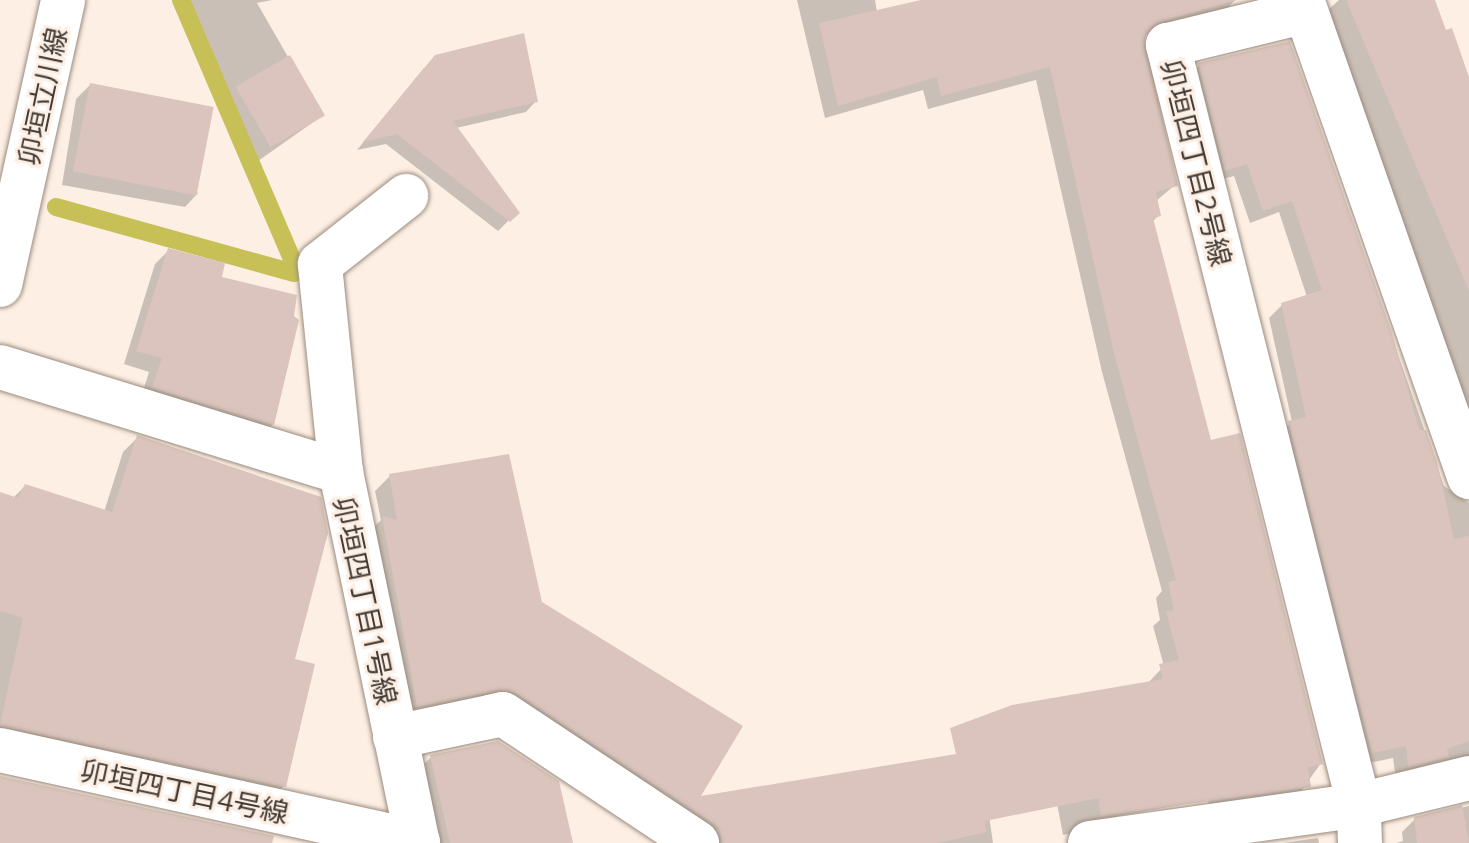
<!DOCTYPE html>
<html>
<head>
<meta charset="utf-8">
<style>
	body { margin:0 }
	#map { position:relative; width:1469px; height:843px; overflow:hidden; background:#fdefe4; font-family:"Open Sans","Noto Sans JP",sans-serif }
	div>[style] { position:absolute }
	.shadow>* { inset:0; background:#0003 }
	.stream>* { height:18px; margin:-9px; padding:0 9px; transform-origin:9px; border-radius:9px; background:#c6c057 }
	.building>* { inset:0; background:#dac4bd; transform-origin:0 0 }
	.roads { filter:drop-shadow(0 0 2px #9b8b7e) drop-shadow(0 0 2px #9b8b7e) }
	.minor>* { height:44px; margin:-22px; padding:0 22px; transform-origin:22px; border-radius:22px; background:#fff }
	.tertiary>* { height:44px; margin:-22px; padding:0 22px; transform-origin:22px; border-radius:22px; background:#fff }
	span { translate:-50% -50%; white-space:nowrap; text-align:center; line-height:1.15; -webkit-text-stroke:6px #fdefe4; paint-order:stroke }
	.street-label { font-size:28px; color:#413a35 }
</style>
</head>
<body>
<div id="map">
	<div class="shadow">
		<div style="clip-path:polygon(186px 0,272px 0,257px 3px,322px 116px,258px 161px,196px 54px,206px 45px)"></div>
		<div style="clip-path:polygon(797px 0,875px 0,877px 12px,930px 0,1235px 0,1221px 15px,1146px 34px,1142px 50px,1175px 185px,1156px 201px,1159px 215px,1152px 222px,1210px 443px,1321px 763px,1295px 800px,1210px 812px,1208px 800px,1118px 816px,1107px 826px,1063px 835px,1040px 714px,1147px 684px,1164px 666px,1153px 626px,1160px 620px,1156px 598px,1162px 591px,1102px 372px,1036px 80px,928px 109px,923px 90px,825px 118px)"></div>
		<div style="clip-path:polygon(1339px 0,1433px 0,1469px 88px,1469px 451px,1328px 10px)"></div>
		<div style="clip-path:polygon(1289px 43px,1444px 486px,1469px 503px,1469px 771px,1396px 779px,1393px 758px,1359px 765px,1276px 436px,1292px 422px,1269px 318px,1283px 304px,1307px 297px,1279px 212px,1250px 223px,1234px 176px,1212px 182px,1186px 78px,1199px 65px)"></div>
		<div style="clip-path:polygon(424px 68px,536px 101px,526px 112px,456px 128px,517px 212px,498px 231px,386px 144px,357px 150px)"></div>
		<div style="clip-path:polygon(90px 85px,198px 193px,185px 207px,62px 185px,76px 99px)"></div>
		<div style="clip-path:polygon(169px 250px,219px 279px,273px 424px,259px 438px,140px 401px,149px 372px,124px 364px,155px 264px)"></div>
		<div style="clip-path:polygon(137px 438px,293px 661px,284px 786px,269px 800px,0 741px,0 494px,13px 498px,25px 486px,104px 512px,123px 452px)"></div>
		<div style="clip-path:polygon(390px 476px,540px 603px,697px 798px,980px 752px,993px 843px,706px 843px,493px 703px,403px 720px,369px 532px,381px 520px,375px 491px)"></div>
		<div style="clip-path:polygon(431px 757px,572px 843px,434px 843px,417px 771px)"></div>
		<div style="clip-path:polygon(1469px 806px,1469px 843px,1396px 843px,1403px 841px,1402px 832px,1415px 819px)"></div>
		<div style="clip-path:polygon(1318px 838px,1319px 843px,1283px 843px)"></div>
	</div>
	<div class="stream">
		<div style="left:181px;top:0;width:292px;rotate:66.8deg"></div>
		<div style="left:56px;top:207px;width:247px;rotate:15.5deg"></div>
	</div>
	<div class="building">
		<div style="clip-path:polygon(921px 0,1237px 0,1162px 21px,1144px 37px,1178px 186px,1156px 192px,1161px 216px,1153px 218px,1211px 440px,1240px 433px,1323px 764px,1308px 767px,1311px 787px,1101px 816px,1099px 798px,985px 821px,986px 832px,938px 843px,722px 843px,719px 827px,516px 693px,498px 690px,417px 707px,382px 516px,397px 520px,389px 474px,509px 454px,542px 602px,743px 726px,701px 796px,956px 754px,950px 728px,1012px 705px,1163px 679px,1159px 664px,1179px 660px,1166px 611px,1174px 610px,1168px 582px,1176px 580px,1115px 357px,1050px 67px,941px 96px,937px 77px,838px 106px,819px 23px)"></div>
		<div style="clip-path:polygon(1346px 0,1435px 0,1446px 30px,1452px 28px,1469px 77px,1469px 291px)"></div>
		<div style="clip-path:polygon(524px 33px,538px 102px,453px 121px,520px 213px,510px 222px,397px 134px,363px 142px,435px 55px)"></div>
		<div style="clip-path:polygon(1290px 41px,1392px 333px,1419px 430px,1426px 430px,1437px 462px,1454px 539px,1469px 536px,1469px 741px,1447px 749px,1449px 757px,1408px 767px,1406px 746px,1372px 753px,1288px 421px,1306px 417px,1281px 303px,1322px 290px,1292px 201px,1263px 211px,1247px 164px,1225px 171px,1198px 63px)"></div>
		<div style="left:290px;top:55px;width:70px;height:63px;rotate:60deg"></div>
		<div style="left:90px;top:83px;width:126px;height:90px;rotate:11deg"></div>
		<div style="clip-path:polygon(168px 248px,225px 263px,222px 277px,297px 295px,294px 316px,299px 320px,274px 425px,152px 388px,162px 358px,136px 351px)"></div>
		<div style="clip-path:polygon(137px 435px,321px 497px,328px 533px,295px 659px,315px 664px,286px 787px,0 726px,23px 618px,0 611px,0 492px,18px 498px,25px 484px,112px 512px)"></div>
		<div style="clip-path:polygon(498px 741px,559px 781px,573px 843px,450px 843px,430px 755px)"></div>
		<div style="clip-path:polygon(0 776px,274px 836px,272px 843px,0 843px)"></div>
		<div style="clip-path:polygon(1462px 805px,1469px 843px,1417px 843px,1414px 817px)"></div>
	</div>
	<div class="roads">
		<div class="minor">
			<div style="left:0;top:367px;width:357px;rotate:17.1deg"></div>
			<div style="left:341px;top:472px;width:379px;rotate:78.3deg"></div>
			<div style="left:341px;top:472px;width:209px;rotate:-95.8deg"></div>
			<div style="left:320px;top:264px;width:110px;rotate:-38.3deg"></div>
			<div style="left:395px;top:737px;width:110px;rotate:-12deg"></div>
			<div style="left:503px;top:714px;width:233px;rotate:33.6deg"></div>
			<div style="left:0;top:750px;width:428px;rotate:12.4deg"></div>
			<div style="left:1090px;top:843px;width:272px;rotate:-8deg"></div>
			<div style="left:1359px;top:805px;width:113px;rotate:-13.8deg"></div>
			<div style="left:1360px;top:843px;width:38px;rotate:-92deg"></div>
			<div style="left:1359px;top:805px;width:784px;rotate:-104.11deg"></div>
			<div style="left:1168px;top:45px;width:142px;rotate:-13.8deg"></div>
			<div style="left:1306px;top:11px;width:494px;rotate:70.7deg"></div>
		</div>
		<div class="tertiary">
			<div style="left:0;top:285px;width:292px;rotate:-77.5deg"></div>
		</div>
	</div>
	<div class="street-label">
		<span style="left:42px;top:96px;rotate:-78deg">卯垣立川線</span>
		<span style="left:1197px;top:163px;rotate:76deg">卯垣四丁目2号線</span>
		<span style="left:366px;top:601px;rotate:78deg">卯垣四丁目1号線</span>
		<span style="left:185px;top:791px;rotate:12deg">卯垣四丁目4号線</span>
	</div>
</div>
</body>
</html>
